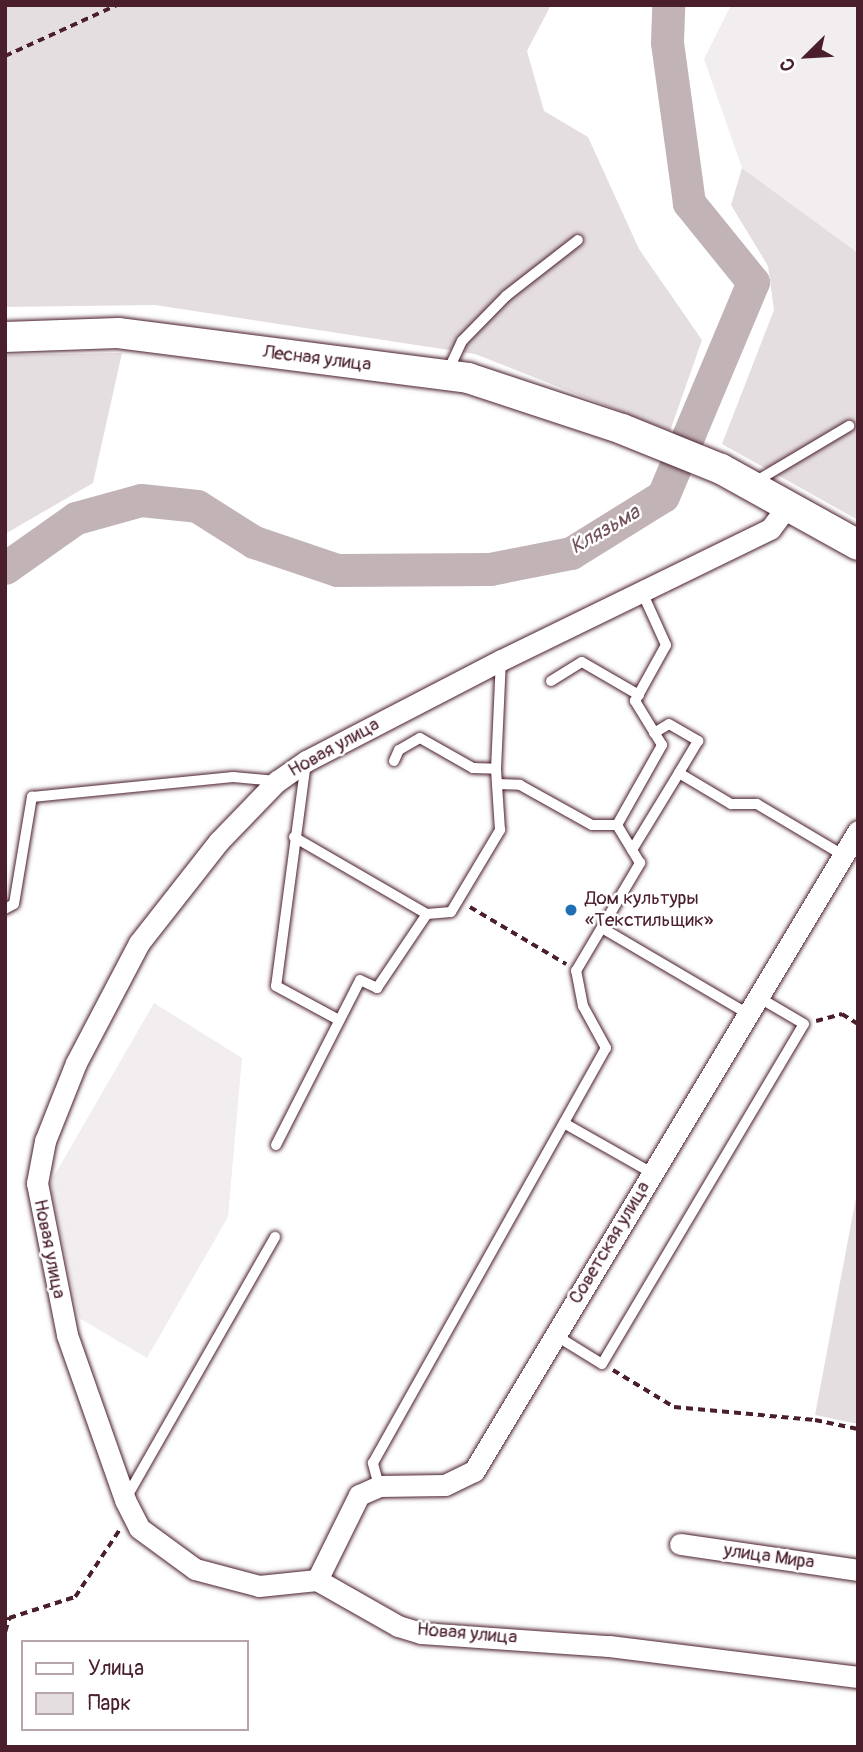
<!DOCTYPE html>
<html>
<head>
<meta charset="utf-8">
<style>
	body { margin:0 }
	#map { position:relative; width:863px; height:1752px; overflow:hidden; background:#fff; font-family:Pangolin,sans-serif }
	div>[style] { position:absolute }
	.built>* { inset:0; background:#f2eeef }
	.green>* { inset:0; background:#e5dee0 }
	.river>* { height:33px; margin:-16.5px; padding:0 16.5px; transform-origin:16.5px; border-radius:16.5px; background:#c1b3b6 }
	.path>* { height:3.5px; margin-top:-1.75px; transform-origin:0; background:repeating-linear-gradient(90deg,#4a1f2b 0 7px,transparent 0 12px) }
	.roads { filter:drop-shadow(0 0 2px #4a1f2b) drop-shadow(0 0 2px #4a1f2b) }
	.lane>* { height:10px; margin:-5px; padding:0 5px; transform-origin:5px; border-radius:5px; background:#fff }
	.street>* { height:21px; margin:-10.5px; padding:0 10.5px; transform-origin:10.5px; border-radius:10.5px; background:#fff }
	.secondary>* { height:30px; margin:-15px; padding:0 15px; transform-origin:15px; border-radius:15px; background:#fff }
	.dots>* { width:19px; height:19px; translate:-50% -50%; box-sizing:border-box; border:4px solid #fff; border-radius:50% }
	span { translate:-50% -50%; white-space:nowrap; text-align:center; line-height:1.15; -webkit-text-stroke:5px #fff; paint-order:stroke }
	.street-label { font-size:19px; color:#4a1f2b }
	.poi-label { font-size:19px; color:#4a1f2b }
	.left { translate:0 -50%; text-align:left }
	.water-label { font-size:21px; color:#74535c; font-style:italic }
	.frame { position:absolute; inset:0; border:7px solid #4a1f2b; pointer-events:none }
	.legend { position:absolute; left:21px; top:1640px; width:228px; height:91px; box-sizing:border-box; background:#fff; border:2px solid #b7a5aa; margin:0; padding:9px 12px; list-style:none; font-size:21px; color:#4a1f2b }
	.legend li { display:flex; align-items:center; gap:14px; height:35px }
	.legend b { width:35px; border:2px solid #b7a5aa }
	.north { position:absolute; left:772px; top:21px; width:70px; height:70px; -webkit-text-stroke:5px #fff; paint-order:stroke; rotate:246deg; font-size:19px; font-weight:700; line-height:28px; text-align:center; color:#4a1f2b }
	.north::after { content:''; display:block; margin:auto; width:24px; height:32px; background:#4a1f2b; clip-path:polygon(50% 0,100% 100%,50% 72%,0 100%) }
</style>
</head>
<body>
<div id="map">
	<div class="built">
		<div style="clip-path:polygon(731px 5px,858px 5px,858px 253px,742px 168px,704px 59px)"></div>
		<div style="clip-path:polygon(154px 1003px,242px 1058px,228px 1217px,147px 1358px,79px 1318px,50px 1183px)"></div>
	</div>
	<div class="green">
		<div style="clip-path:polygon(5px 5px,551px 5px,527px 51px,544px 111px,588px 137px,639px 249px,702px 340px,670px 431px,475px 354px,155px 305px,5px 307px)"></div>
		<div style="clip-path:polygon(742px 168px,858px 253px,858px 520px,722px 444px,774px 310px,768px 266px,731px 205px)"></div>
		<div style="clip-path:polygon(122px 353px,93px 483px,5px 534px,5px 355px)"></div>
		<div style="clip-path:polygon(858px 1187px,858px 1424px,815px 1415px)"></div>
	</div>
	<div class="river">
		<div style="left:5px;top:568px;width:87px;rotate:-35.2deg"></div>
		<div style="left:76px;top:518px;width:67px;rotate:-15.5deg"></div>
		<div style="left:141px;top:500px;width:56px;rotate:6.1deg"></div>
		<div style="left:197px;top:506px;width:67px;rotate:32.3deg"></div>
		<div style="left:254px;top:542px;width:88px;rotate:18.6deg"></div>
		<div style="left:337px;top:570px;width:153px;rotate:-0.4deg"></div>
		<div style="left:490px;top:569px;width:83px;rotate:-11.2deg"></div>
		<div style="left:571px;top:553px;width:108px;rotate:-31.8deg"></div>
		<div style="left:663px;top:496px;width:232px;rotate:-67.2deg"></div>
		<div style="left:753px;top:282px;width:102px;rotate:-129deg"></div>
		<div style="left:689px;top:203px;width:162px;rotate:-97.8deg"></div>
		<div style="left:667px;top:42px;width:37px;rotate:-88deg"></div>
	</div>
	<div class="path">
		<div style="left:5px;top:56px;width:123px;rotate:-24.5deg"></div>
		<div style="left:470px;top:907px;width:112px;rotate:30.7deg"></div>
		<div style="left:816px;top:1021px;width:27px;rotate:-15deg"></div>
		<div style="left:842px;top:1014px;width:19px;rotate:32deg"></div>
		<div style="left:613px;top:1370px;width:71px;rotate:31.2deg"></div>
		<div style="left:674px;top:1407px;width:142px;rotate:5.3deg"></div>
		<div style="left:815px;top:1420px;width:44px;rotate:11.8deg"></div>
		<div style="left:5px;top:1632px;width:15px;rotate:-74deg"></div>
		<div style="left:9px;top:1618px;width:69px;rotate:-17.7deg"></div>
		<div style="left:75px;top:1597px;width:82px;rotate:-56.5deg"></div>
	</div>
	<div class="roads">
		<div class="lane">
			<div style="left:447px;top:373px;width:35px;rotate:-65deg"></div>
			<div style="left:462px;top:341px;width:63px;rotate:-45.6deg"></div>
			<div style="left:506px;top:296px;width:91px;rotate:-37.9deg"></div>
			<div style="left:753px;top:483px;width:112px;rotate:-30.7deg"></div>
			<div style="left:551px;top:681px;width:36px;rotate:-32deg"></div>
			<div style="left:582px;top:662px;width:66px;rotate:30.1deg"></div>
			<div style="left:654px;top:733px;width:17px;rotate:-31deg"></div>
			<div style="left:669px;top:724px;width:34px;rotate:30deg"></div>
			<div style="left:698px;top:741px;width:37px;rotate:121deg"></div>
			<div style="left:679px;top:773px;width:61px;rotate:30.8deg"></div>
			<div style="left:731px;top:804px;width:26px"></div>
			<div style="left:757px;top:804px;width:100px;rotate:30.7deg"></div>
			<div style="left:394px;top:761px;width:12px;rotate:-66deg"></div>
			<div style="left:399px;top:750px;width:24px;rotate:-30deg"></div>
			<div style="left:420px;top:738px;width:61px;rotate:29.5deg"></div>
			<div style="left:473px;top:768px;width:23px;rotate:2deg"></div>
			<div style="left:306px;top:762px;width:226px;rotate:97.6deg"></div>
			<div style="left:276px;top:986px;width:72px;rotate:28.4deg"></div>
			<div style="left:497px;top:784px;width:23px;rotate:2deg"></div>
			<div style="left:520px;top:785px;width:82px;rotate:29.1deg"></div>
			<div style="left:592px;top:825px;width:25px"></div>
			<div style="left:294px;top:837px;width:154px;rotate:30.1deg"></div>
			<div style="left:632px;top:850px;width:90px;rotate:-58.6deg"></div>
			<div style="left:5px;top:909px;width:10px;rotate:-29deg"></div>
			<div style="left:14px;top:904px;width:109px;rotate:-80.5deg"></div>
			<div style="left:32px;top:797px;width:202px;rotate:-5.7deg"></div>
			<div style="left:233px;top:777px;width:44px;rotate:5.2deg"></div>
			<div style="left:602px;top:928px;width:169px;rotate:30.5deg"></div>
			<div style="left:564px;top:1123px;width:101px;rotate:29.6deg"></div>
			<div style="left:276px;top:1145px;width:185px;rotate:-63deg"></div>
			<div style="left:360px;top:980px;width:19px;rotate:25deg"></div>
			<div style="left:377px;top:988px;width:89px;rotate:-56deg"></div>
			<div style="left:427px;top:914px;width:24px;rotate:-5deg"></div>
			<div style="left:451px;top:912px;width:96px;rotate:-59.1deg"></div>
			<div style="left:500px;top:830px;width:61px;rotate:-93.8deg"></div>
			<div style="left:496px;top:769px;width:109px;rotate:-87.4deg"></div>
			<div style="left:555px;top:1335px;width:55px;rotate:31.7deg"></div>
			<div style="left:602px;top:1364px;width:395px;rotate:-59.3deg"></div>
			<div style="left:804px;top:1024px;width:53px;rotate:-149.6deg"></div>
			<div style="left:379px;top:1486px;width:24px;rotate:-105deg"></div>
			<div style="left:373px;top:1463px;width:476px;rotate:-60.7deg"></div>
			<div style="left:606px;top:1048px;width:48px;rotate:-118.7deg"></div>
			<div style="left:583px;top:1006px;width:36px;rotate:-101deg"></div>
			<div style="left:576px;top:971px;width:126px;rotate:-59.3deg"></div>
			<div style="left:640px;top:863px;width:44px;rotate:-121.2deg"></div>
			<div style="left:617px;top:825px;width:92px;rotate:-60.6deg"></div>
			<div style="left:662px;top:745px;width:52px;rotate:-121.5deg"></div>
			<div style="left:635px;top:701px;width:64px;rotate:-61deg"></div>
			<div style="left:666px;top:645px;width:58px;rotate:-114.4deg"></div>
			<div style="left:125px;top:1500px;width:303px;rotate:-60.3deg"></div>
		</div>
		<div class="street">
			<div style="left:789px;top:504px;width:31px;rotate:127deg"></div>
			<div style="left:770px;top:529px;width:299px;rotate:154deg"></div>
			<div style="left:501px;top:660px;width:220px;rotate:152.6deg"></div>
			<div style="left:306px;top:761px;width:35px;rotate:145deg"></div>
			<div style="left:277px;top:781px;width:83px;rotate:134deg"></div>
			<div style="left:219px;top:841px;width:130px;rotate:128.1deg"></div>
			<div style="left:139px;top:943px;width:136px;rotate:117.7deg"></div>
			<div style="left:76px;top:1063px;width:84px;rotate:111.7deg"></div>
			<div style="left:45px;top:1141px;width:43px;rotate:100.8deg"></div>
			<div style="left:37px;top:1183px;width:155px;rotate:78.8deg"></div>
			<div style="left:67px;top:1335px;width:175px;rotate:70.6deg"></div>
			<div style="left:125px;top:1500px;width:31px;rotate:63deg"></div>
			<div style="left:139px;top:1528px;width:69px;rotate:36.2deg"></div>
			<div style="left:195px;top:1569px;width:66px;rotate:14.9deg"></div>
			<div style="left:259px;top:1586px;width:58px;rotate:-5.9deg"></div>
			<div style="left:317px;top:1580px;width:93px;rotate:29.6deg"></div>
			<div style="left:398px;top:1626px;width:24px;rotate:17deg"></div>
			<div style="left:421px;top:1633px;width:188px;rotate:4deg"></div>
			<div style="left:609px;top:1646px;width:251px;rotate:7.1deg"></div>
			<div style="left:680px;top:1544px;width:180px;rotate:8.3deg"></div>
			<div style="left:317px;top:1580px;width:95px;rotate:-63.7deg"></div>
			<div style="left:359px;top:1495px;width:22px;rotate:-24deg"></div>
			<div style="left:379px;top:1486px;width:66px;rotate:-0.9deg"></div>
			<div style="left:445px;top:1485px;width:32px;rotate:-26deg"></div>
			<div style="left:474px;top:1471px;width:746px;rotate:-59.04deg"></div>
		</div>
		<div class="secondary">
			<div style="left:5px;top:337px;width:113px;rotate:-2deg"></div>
			<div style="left:118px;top:333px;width:353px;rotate:7.3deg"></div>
			<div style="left:468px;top:378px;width:162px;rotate:18.3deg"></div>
			<div style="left:622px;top:429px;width:107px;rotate:22deg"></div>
			<div style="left:721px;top:469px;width:157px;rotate:29deg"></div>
		</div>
	</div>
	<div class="dots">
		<div style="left:571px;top:910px;background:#1f6fb2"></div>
	</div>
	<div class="street-label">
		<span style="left:317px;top:359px;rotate:7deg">Лесная улица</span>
		<span style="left:334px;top:748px;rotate:-29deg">Новая улица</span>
		<span style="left:610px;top:1243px;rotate:-59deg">Советская улица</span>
		<span style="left:49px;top:1249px;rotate:79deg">Новая улица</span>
		<span style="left:769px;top:1557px;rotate:8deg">улица Мира</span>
		<span style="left:467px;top:1634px;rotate:5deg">Новая улица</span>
	</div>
	<div class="poi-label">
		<span class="left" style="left:585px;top:910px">Дом культуры<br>«Текстильщик»</span>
	</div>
	<div class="water-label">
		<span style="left:605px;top:530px;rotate:-30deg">Клязьма</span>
	</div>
	<div class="frame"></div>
	<ul class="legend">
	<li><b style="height:9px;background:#fff"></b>Улица</li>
	<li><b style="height:19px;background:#e5dee0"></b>Парк</li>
	</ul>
	<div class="north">С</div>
</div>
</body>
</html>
